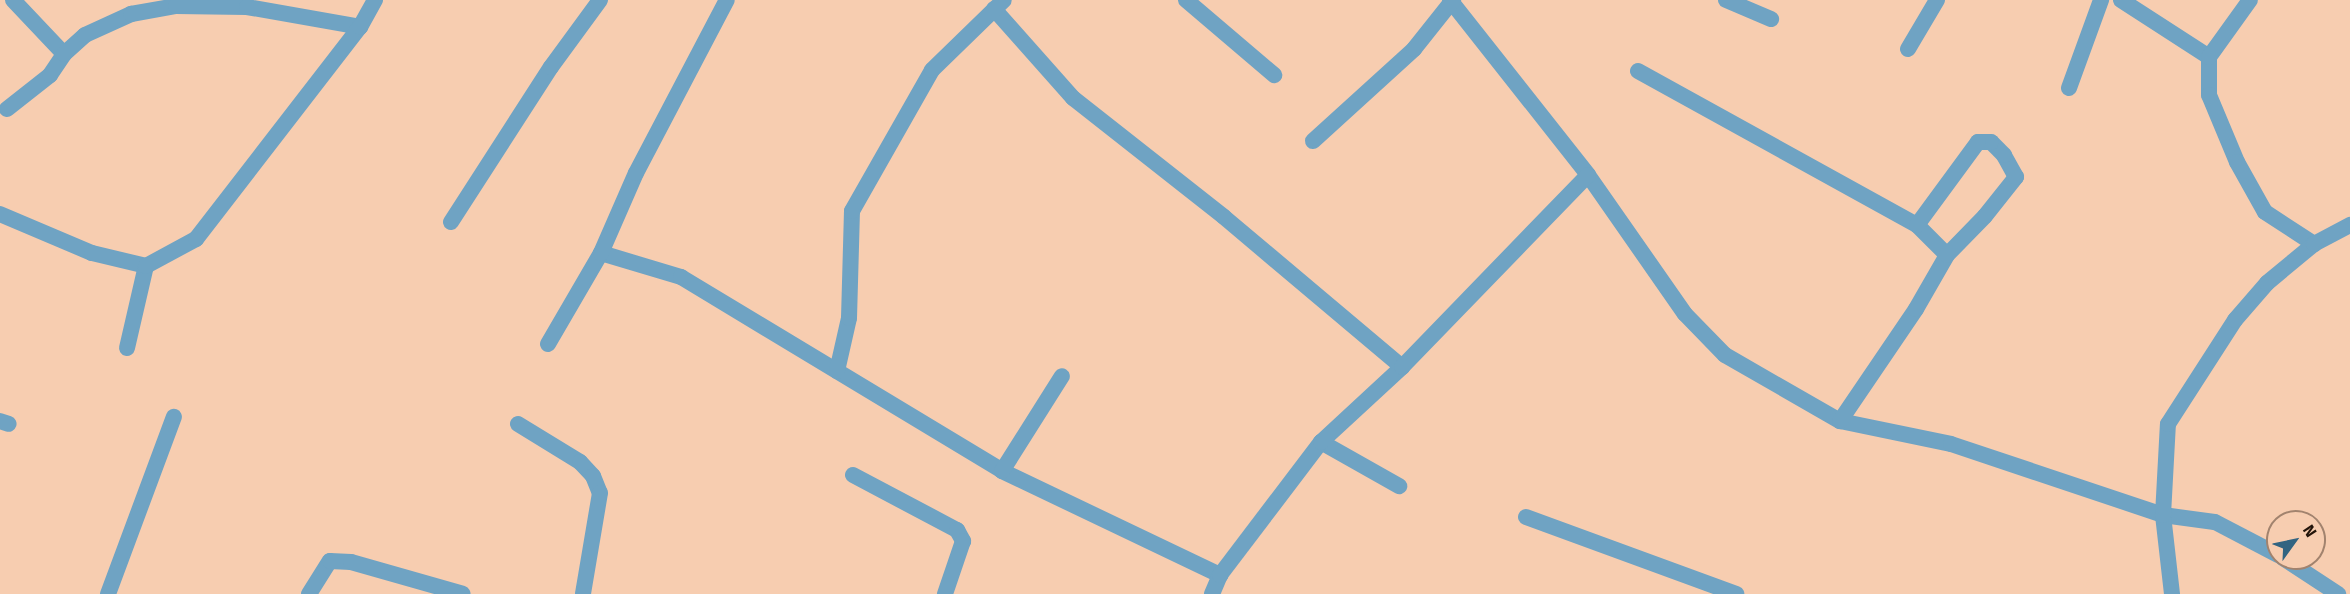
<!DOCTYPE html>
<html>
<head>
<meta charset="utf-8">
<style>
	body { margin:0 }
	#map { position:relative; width:2350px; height:594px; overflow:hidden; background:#f7cdb0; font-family:"Fira Sans",sans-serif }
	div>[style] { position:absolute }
	.minor>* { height:16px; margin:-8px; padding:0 8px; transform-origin:8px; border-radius:8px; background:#6fa3c3 }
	span { translate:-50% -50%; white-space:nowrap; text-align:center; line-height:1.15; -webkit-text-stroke:4.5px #f7cdb0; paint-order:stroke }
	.north { position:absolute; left:2266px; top:510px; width:60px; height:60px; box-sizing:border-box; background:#f7cdb0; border:2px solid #a2836e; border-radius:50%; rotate:57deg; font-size:16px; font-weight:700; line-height:24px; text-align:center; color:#23140a }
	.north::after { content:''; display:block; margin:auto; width:21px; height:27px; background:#326481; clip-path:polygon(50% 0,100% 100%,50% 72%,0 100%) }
</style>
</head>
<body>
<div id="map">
	<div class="minor">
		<div style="left:13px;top:0;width:74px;rotate:46.6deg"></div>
		<div style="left:1186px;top:0;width:116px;rotate:40.4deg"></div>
		<div style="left:1450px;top:0;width:223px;rotate:51.7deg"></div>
		<div style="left:1588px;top:175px;width:169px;rotate:55.1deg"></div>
		<div style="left:1685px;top:314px;width:57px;rotate:45.7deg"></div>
		<div style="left:1725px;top:355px;width:133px;rotate:29.9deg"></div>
		<div style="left:1840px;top:421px;width:113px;rotate:11.7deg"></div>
		<div style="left:1951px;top:444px;width:224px;rotate:18.5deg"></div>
		<div style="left:2163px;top:515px;width:52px;rotate:7.7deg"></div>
		<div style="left:2215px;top:522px;width:71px;rotate:27.6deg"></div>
		<div style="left:1726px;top:0;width:49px;rotate:22.9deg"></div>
		<div style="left:2121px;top:0;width:105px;rotate:32.9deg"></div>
		<div style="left:2209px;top:57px;width:38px;rotate:90deg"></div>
		<div style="left:2209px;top:95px;width:73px;rotate:67.3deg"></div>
		<div style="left:2237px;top:162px;width:57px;rotate:60.8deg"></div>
		<div style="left:2265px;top:212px;width:59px;rotate:33.1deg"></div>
		<div style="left:994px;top:9px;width:119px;rotate:48.4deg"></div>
		<div style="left:1073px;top:98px;width:192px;rotate:38.2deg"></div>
		<div style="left:1224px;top:217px;width:233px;rotate:40.1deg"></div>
		<div style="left:1908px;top:49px;width:57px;rotate:-59.4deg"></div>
		<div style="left:2209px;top:57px;width:70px;rotate:-54.3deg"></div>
		<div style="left:1638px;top:71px;width:319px;rotate:28.9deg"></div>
		<div style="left:1917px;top:225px;width:42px;rotate:45deg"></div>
		<div style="left:2069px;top:88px;width:94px;rotate:-70deg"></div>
		<div style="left:7px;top:109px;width:55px;rotate:-38.3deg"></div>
		<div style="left:50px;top:75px;width:25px;rotate:-56deg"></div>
		<div style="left:64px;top:54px;width:28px;rotate:-42deg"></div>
		<div style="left:85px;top:35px;width:51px;rotate:-24.5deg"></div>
		<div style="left:131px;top:14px;width:46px;rotate:-10.1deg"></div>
		<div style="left:176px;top:6px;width:71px;rotate:0.8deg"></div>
		<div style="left:247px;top:7px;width:115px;rotate:10deg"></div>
		<div style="left:1313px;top:141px;width:137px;rotate:-42.3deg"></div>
		<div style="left:1414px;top:49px;width:63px;rotate:-51.5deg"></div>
		<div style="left:0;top:214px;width:100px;rotate:23deg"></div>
		<div style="left:92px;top:253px;width:56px;rotate:13.5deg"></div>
		<div style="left:451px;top:222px;width:184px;rotate:-57.2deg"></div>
		<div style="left:551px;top:67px;width:83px;rotate:-53.8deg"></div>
		<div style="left:601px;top:253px;width:84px;rotate:16.7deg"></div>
		<div style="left:681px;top:277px;width:375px;rotate:31.1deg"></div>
		<div style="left:1002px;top:471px;width:242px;rotate:25.5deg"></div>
		<div style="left:548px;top:344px;width:105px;rotate:-59.8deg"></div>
		<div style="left:601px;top:253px;width:87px;rotate:-66.4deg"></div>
		<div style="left:636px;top:173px;width:195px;rotate:-62.3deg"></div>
		<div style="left:127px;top:348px;width:84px;rotate:-77deg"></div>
		<div style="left:146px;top:266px;width:57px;rotate:-28.4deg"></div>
		<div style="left:196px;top:239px;width:268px;rotate:-52.3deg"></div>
		<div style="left:360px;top:27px;width:31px;rotate:-61deg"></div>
		<div style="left:837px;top:371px;width:54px;rotate:-77.2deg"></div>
		<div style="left:849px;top:318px;width:107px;rotate:-88.4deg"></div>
		<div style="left:852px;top:211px;width:162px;rotate:-60.4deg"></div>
		<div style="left:932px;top:70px;width:100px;rotate:-44.2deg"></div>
		<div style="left:0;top:421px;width:9px;rotate:18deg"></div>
		<div style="left:1840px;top:421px;width:135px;rotate:-55.8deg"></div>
		<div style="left:1916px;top:309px;width:62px;rotate:-60.1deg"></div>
		<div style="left:1947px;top:255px;width:54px;rotate:-45.7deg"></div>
		<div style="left:1985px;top:216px;width:50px;rotate:-51.5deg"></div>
		<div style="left:2016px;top:177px;width:25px;rotate:-119deg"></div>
		<div style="left:2004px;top:155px;width:18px;rotate:-135deg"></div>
		<div style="left:1991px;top:142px;width:13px;rotate:180deg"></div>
		<div style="left:1978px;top:142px;width:103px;rotate:126.3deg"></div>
		<div style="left:518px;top:424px;width:73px;rotate:31.5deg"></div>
		<div style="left:580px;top:462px;width:19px;rotate:47deg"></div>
		<div style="left:593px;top:476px;width:18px;rotate:68deg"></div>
		<div style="left:600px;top:493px;width:102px;rotate:99.6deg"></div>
		<div style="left:1321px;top:442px;width:90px;rotate:29.4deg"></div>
		<div style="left:1002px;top:471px;width:112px;rotate:-57.7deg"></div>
		<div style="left:853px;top:475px;width:118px;rotate:27.9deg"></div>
		<div style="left:957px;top:530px;width:13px;rotate:61deg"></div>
		<div style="left:963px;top:541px;width:56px;rotate:108.8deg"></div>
		<div style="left:1526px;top:517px;width:224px;rotate:20.1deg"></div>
		<div style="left:2283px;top:558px;width:66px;rotate:33.2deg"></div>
		<div style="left:108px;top:594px;width:189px;rotate:-69.6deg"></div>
		<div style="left:309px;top:594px;width:39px;rotate:-58deg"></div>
		<div style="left:330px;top:561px;width:21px;rotate:3deg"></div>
		<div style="left:351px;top:562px;width:116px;rotate:15.9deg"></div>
		<div style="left:1212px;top:594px;width:21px;rotate:-67deg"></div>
		<div style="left:1220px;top:575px;width:167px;rotate:-52.8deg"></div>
		<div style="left:1321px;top:442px;width:110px;rotate:-42.8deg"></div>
		<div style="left:1402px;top:367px;width:267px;rotate:-45.9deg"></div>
		<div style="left:2172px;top:594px;width:80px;rotate:-96.5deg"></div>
		<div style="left:2163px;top:515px;width:91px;rotate:-86.9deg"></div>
		<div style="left:2168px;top:424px;width:124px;rotate:-57.2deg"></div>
		<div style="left:2235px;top:320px;width:49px;rotate:-49.1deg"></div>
		<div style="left:2267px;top:283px;width:61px;rotate:-39.7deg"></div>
		<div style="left:2314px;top:244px;width:41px;rotate:-27.8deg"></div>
	</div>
	<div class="north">N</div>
</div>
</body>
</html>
